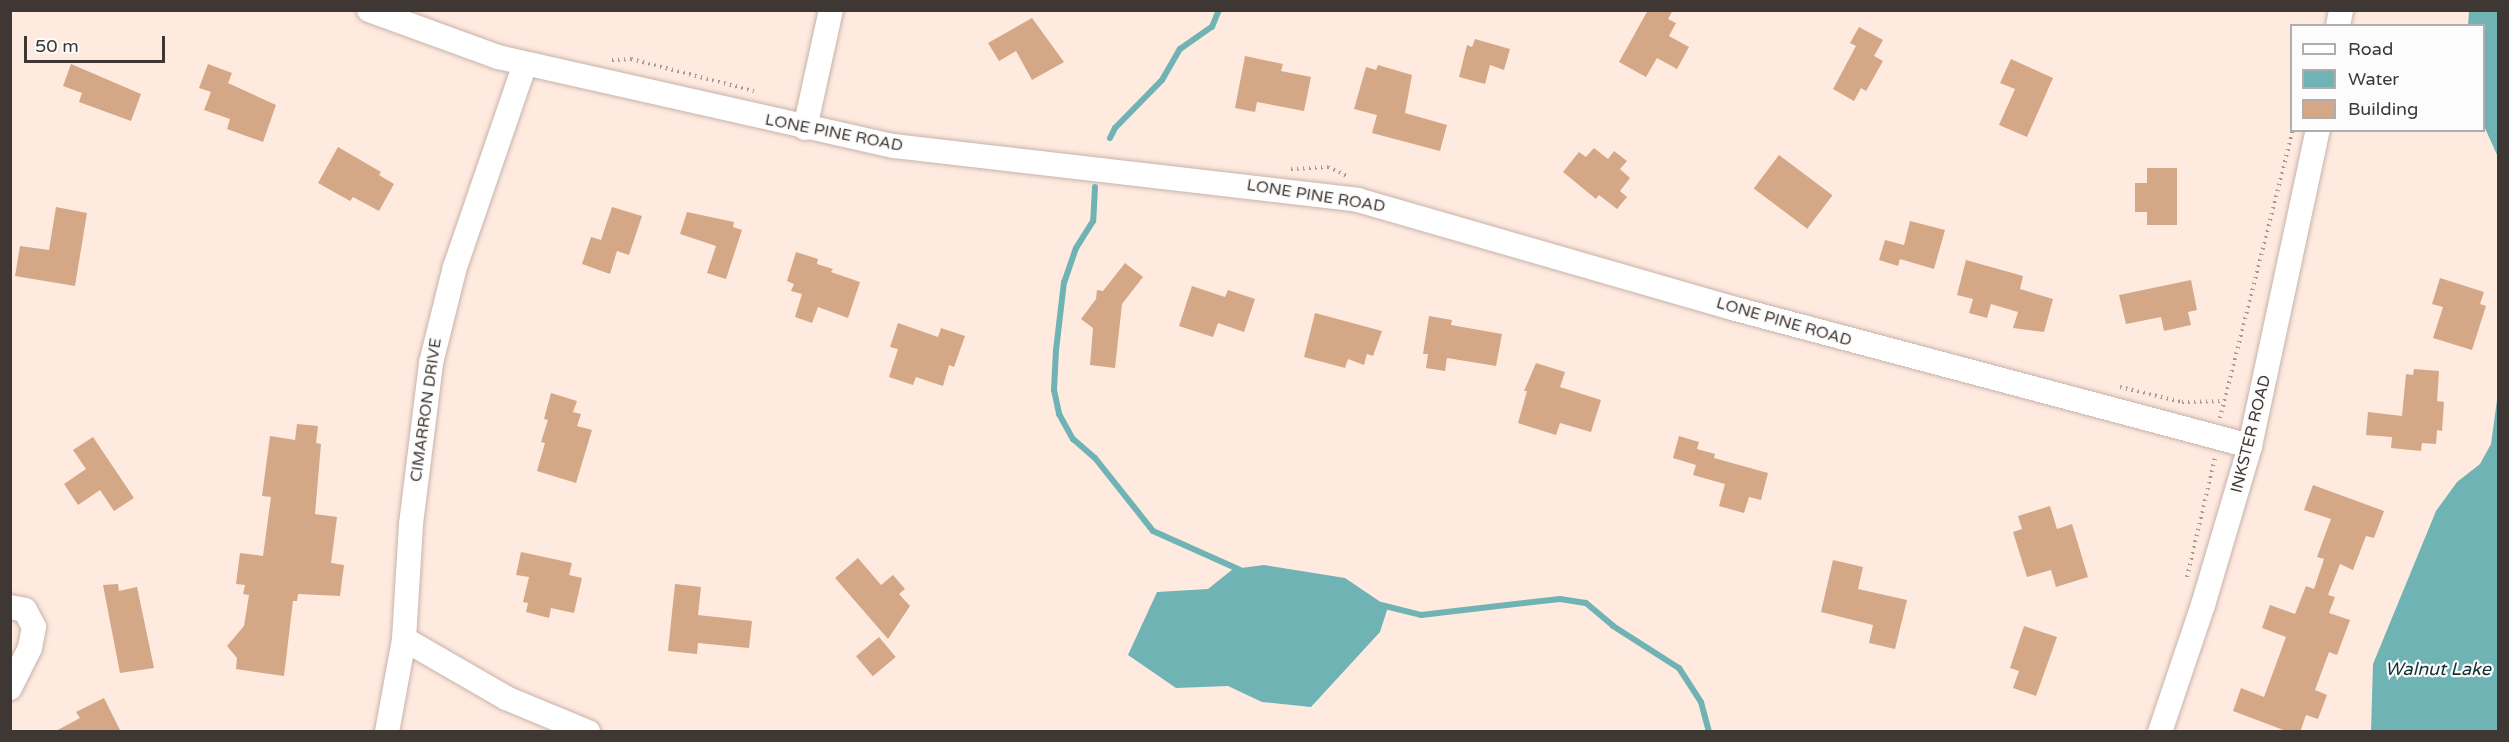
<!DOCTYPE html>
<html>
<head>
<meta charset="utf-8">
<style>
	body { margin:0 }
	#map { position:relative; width:2509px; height:742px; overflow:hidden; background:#ffeae0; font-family:"Varela Round",sans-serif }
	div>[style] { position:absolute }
	.water>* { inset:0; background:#6fb3b4 }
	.stream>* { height:6px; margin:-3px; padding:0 3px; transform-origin:3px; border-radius:3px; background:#6fb3b4 }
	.building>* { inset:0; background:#d4a786; transform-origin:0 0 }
	.path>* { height:4px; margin-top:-2px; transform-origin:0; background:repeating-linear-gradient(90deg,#aa9a93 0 1.5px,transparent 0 6px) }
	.roads { filter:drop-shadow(0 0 2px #c7b3aa) drop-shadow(0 0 2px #c7b3aa) }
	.minor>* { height:24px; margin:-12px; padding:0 12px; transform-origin:12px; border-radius:12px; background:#fff }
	span { translate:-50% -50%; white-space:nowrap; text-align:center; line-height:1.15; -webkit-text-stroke:4.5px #fcfcfc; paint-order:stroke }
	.street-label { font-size:16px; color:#3f3733 }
	.water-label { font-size:18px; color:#113334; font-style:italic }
	.frame { position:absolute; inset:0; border:12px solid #3f3733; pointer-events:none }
	.legend { position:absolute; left:2290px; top:24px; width:195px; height:108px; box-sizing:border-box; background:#fcfcfc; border:2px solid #b0adac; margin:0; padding:8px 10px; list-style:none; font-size:18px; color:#3f3733 }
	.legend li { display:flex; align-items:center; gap:12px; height:30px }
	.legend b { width:30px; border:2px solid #b0adac }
	.scale { position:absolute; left:24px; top:36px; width:141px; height:27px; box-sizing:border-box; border:3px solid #3f3733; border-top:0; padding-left:8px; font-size:18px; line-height:21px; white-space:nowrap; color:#3f3733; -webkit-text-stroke:4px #fcfcfc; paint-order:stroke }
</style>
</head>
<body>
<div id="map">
	<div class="water">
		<div style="clip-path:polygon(2469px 11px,2498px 11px,2498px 157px,2484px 126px,2484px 26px,2468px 25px)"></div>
		<div style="clip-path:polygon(2498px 393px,2498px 731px,2371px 731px,2373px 664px,2436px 511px,2457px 482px,2480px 464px,2491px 444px)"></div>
		<div style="clip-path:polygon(1264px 565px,1345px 578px,1388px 607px,1380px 632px,1311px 707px,1262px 702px,1228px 686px,1176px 688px,1128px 655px,1157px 592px,1208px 589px,1233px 569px)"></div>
	</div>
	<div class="stream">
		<div style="left:1110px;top:138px;width:11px;rotate:-63deg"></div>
		<div style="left:1115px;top:128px;width:67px;rotate:-45.6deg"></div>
		<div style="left:1162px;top:80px;width:36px;rotate:-60deg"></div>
		<div style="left:1180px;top:49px;width:39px;rotate:-35deg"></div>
		<div style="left:1212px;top:27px;width:18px;rotate:-68deg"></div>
		<div style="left:1095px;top:187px;width:34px;rotate:93deg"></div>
		<div style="left:1093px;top:221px;width:32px;rotate:122deg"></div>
		<div style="left:1076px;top:248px;width:36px;rotate:109deg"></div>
		<div style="left:1064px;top:282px;width:68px;rotate:96.7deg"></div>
		<div style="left:1056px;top:350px;width:40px;rotate:92.9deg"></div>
		<div style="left:1054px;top:390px;width:25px;rotate:78deg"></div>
		<div style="left:1059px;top:414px;width:29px;rotate:61deg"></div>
		<div style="left:1073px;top:439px;width:29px;rotate:41deg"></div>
		<div style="left:1095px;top:458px;width:93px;rotate:51.5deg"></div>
		<div style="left:1153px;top:531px;width:95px;rotate:24.1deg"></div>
		<div style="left:1381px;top:605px;width:41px;rotate:14deg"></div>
		<div style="left:1421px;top:615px;width:140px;rotate:-6.6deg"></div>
		<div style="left:1560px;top:599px;width:26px;rotate:9deg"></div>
		<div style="left:1586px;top:603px;width:35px;rotate:40deg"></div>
		<div style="left:1613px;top:626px;width:78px;rotate:32.5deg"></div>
		<div style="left:1679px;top:668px;width:40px;rotate:57.1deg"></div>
		<div style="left:1701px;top:702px;width:31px;rotate:75deg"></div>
	</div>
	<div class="building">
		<div style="clip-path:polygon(1648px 10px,1673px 10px,1668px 19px,1676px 23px,1669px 36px,1689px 47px,1677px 69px,1657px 58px,1646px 77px,1619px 62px)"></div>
		<div style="clip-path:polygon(1032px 18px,1064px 62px,1032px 80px,1016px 51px,999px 61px,988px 43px)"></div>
		<div style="clip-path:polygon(1859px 27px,1883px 40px,1874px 56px,1883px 61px,1866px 91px,1861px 88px,1854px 101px,1833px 89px,1856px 46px,1850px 43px)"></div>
		<div style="clip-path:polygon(1475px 39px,1510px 49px,1504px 70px,1490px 65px,1485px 84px,1459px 77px,1467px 45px,1472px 47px)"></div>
		<div style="clip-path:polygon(1245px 56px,1283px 64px,1281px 71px,1311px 77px,1304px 111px,1257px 102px,1255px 112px,1235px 108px)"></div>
		<div style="clip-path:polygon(2011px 59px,2053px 78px,2027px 137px,1999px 125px,2015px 89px,2000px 83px)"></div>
		<div style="clip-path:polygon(71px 64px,141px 94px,131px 121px,79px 102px,82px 93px,63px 86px)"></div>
		<div style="clip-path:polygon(208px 64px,232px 73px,228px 83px,276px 105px,263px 142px,227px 129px,230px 119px,204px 110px,211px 92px,199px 88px)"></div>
		<div style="clip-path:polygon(1378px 65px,1412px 75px,1405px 113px,1447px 125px,1440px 151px,1372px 133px,1377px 115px,1354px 109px,1366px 67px,1376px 70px)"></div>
		<div style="clip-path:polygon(338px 147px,381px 172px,379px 175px,394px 184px,379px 211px,353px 197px,350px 201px,318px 183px)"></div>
		<div style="clip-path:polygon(1594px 148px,1608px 159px,1614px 151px,1627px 161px,1620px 169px,1630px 178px,1620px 191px,1627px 197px,1617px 209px,1599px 195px,1596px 199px,1563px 172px,1579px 152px,1586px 157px)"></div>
		<div style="left:1779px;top:155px;width:67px;height:42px;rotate:37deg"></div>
		<div style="clip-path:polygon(2147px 168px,2177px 168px,2177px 225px,2147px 225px,2147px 212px,2135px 212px,2135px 183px,2147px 183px)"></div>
		<div style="clip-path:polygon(56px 207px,87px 213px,75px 286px,15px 276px,20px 246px,49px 250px)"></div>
		<div style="clip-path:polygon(612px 207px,642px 216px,629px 255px,617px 251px,610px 274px,582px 264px,591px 237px,601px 240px)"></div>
		<div style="clip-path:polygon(687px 212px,734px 222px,733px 227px,742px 230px,726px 279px,707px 273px,716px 246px,680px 234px)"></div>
		<div style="clip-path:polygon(1910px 221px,1945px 230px,1934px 269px,1900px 259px,1898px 266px,1879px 260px,1885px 240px,1904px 245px)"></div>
		<div style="clip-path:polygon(796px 252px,818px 259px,817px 264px,833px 269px,831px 272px,860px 282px,848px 318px,818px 307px,812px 323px,795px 317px,802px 294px,791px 291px,794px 284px,787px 281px)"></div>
		<div style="clip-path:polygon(1966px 260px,2023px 276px,2020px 289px,2053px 299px,2044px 332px,2013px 328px,2018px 312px,1991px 304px,1987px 318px,1969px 313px,1973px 299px,1957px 295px)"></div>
		<div style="clip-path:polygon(1125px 263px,1143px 277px,1122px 304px,1115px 368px,1090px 365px,1093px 328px,1081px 319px,1096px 299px,1097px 290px,1103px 291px)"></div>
		<div style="clip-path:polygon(2440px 278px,2484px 292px,2480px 304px,2486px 306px,2472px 350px,2433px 338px,2443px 307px,2432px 304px)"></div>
		<div style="clip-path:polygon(2191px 280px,2197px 310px,2188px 312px,2191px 325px,2164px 331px,2161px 317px,2126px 324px,2119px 295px)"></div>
		<div style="clip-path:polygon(1192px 286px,1225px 297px,1228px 290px,1255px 299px,1244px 332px,1218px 323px,1213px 337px,1179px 326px)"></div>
		<div style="clip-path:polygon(1315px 313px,1382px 331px,1373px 356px,1367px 354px,1364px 365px,1348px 359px,1345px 368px,1304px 357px)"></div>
		<div style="clip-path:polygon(1429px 316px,1452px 320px,1451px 325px,1502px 334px,1496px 366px,1447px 358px,1445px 371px,1426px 368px,1428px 354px,1423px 354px)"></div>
		<div style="clip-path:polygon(898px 323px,938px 337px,941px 328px,965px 336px,954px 367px,949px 365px,943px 386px,916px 377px,913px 385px,889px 377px,898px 349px,890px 347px)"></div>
		<div style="clip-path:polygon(1536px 363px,1565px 372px,1560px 387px,1601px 400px,1591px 432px,1560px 423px,1556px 435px,1518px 423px,1527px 391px,1524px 391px)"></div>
		<div style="clip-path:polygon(2414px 369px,2439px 371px,2437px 401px,2444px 402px,2442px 431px,2437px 430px,2436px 444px,2422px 443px,2421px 451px,2391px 448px,2392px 437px,2366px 435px,2368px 412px,2402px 416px,2406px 374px,2413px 375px)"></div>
		<div style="clip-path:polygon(551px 393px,577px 401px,573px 412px,581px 414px,577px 426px,592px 430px,576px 483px,537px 471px,545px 443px,541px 442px,548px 420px,544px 419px)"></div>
		<div style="clip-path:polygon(297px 424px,318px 426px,316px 443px,321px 444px,315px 514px,337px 517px,331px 563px,344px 565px,340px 596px,298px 594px,297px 601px,293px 601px,284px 676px,236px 669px,237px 658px,227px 646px,244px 626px,249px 595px,243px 594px,245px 585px,236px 584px,240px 553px,263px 556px,271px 497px,262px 496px,270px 436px,295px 440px)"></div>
		<div style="clip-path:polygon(1679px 436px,1699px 442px,1697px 449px,1715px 454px,1714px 458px,1768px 473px,1761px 500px,1749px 497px,1744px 513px,1719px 506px,1725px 484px,1693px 475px,1696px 465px,1673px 458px)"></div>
		<div style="clip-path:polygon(93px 437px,134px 498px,114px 511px,100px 490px,78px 505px,64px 484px,86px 469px,73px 450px)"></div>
		<div style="clip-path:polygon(2313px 485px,2384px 511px,2374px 538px,2366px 536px,2353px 570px,2340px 564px,2328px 595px,2335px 597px,2329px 613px,2350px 620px,2337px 655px,2329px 652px,2315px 690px,2327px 695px,2318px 719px,2306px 715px,2300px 732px,2289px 732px,2233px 711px,2241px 688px,2264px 697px,2286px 637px,2262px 628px,2270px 605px,2295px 614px,2306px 586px,2314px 589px,2324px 559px,2317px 557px,2331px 519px,2304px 510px)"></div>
		<div style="clip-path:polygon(2050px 506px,2057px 529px,2072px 524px,2088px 577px,2056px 587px,2051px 570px,2027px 577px,2013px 532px,2022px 529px,2018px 516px)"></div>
		<div style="clip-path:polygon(521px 552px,572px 563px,569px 575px,582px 578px,574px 613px,551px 608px,549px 618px,526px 612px,528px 603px,523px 602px,529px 577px,516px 575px)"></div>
		<div style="clip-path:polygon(858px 558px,881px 585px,893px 575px,905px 589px,899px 594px,910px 606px,888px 639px,835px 578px)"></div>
		<div style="clip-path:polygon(1833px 560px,1863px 567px,1858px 589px,1907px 600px,1895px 649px,1869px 643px,1873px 625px,1821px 612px)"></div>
		<div style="clip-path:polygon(118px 584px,119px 591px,137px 587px,154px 668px,120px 673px,103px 585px)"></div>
		<div style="clip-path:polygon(675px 584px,701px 587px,698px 615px,752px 621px,749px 648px,698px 643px,697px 654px,668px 651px)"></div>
		<div style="clip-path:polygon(2024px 626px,2057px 637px,2036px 696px,2013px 688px,2019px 671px,2010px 668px)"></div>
		<div style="left:879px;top:637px;width:26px;height:30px;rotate:50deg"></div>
		<div style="clip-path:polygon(104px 698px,121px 732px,54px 732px,80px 718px,76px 712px)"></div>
	</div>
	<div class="path">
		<div style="left:612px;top:60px;width:19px;rotate:-3deg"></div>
		<div style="left:631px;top:59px;width:127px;rotate:14.6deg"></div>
		<div style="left:1291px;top:169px;width:37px;rotate:-3deg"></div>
		<div style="left:1328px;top:167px;width:21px;rotate:25deg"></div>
		<div style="left:2120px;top:387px;width:64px;rotate:13.6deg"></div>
		<div style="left:2182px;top:402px;width:41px;rotate:-1.4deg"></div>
		<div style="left:2220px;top:418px;width:297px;rotate:-75.8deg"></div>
		<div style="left:2187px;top:577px;width:122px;rotate:-76.8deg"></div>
	</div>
	<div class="roads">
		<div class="minor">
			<div style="left:369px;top:10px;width:137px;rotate:20deg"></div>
			<div style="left:498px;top:57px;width:406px;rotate:12.7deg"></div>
			<div style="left:894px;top:146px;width:467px;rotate:6.6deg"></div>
			<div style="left:1358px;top:200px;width:389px;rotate:16.1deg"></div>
			<div style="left:1732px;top:308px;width:536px;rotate:14.92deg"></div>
			<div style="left:2338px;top:26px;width:16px;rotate:-79deg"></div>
			<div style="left:805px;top:128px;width:121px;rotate:-77.6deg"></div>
			<div style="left:10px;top:607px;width:15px;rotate:11deg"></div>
			<div style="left:25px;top:610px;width:19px;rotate:62deg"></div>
			<div style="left:34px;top:627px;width:21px;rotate:101deg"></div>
			<div style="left:30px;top:648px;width:45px;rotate:116.6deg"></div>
			<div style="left:404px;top:639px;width:118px;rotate:30deg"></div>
			<div style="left:506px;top:698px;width:89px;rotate:22.5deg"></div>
			<div style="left:387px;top:732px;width:95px;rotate:-79.6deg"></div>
			<div style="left:404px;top:639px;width:115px;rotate:-86.5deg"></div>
			<div style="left:411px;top:524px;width:162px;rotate:-82.9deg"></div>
			<div style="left:431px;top:363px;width:99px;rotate:-76deg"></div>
			<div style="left:455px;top:267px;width:215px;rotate:-71deg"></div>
			<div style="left:2160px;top:732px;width:134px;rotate:-71.3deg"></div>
			<div style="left:2203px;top:605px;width:166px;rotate:-73.5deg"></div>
			<div style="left:2250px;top:446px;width:323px;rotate:-77.9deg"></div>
		</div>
	</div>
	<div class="street-label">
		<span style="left:834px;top:133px;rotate:11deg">LONE PINE ROAD</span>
		<span style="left:1316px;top:196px;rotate:9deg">LONE PINE ROAD</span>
		<span style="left:1784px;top:322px;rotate:16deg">LONE PINE ROAD</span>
		<span style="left:426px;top:410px;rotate:-82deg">CIMARRON DRIVE</span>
		<span style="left:2251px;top:434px;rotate:-76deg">INKSTER ROAD</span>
	</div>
	<div class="water-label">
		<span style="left:2438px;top:669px">Walnut Lake</span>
	</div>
	<div class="frame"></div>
	<ul class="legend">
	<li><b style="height:8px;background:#fff"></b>Road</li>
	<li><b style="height:16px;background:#6fb3b4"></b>Water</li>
	<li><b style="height:16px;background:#d4a786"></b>Building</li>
	</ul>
	<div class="scale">50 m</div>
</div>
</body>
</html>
